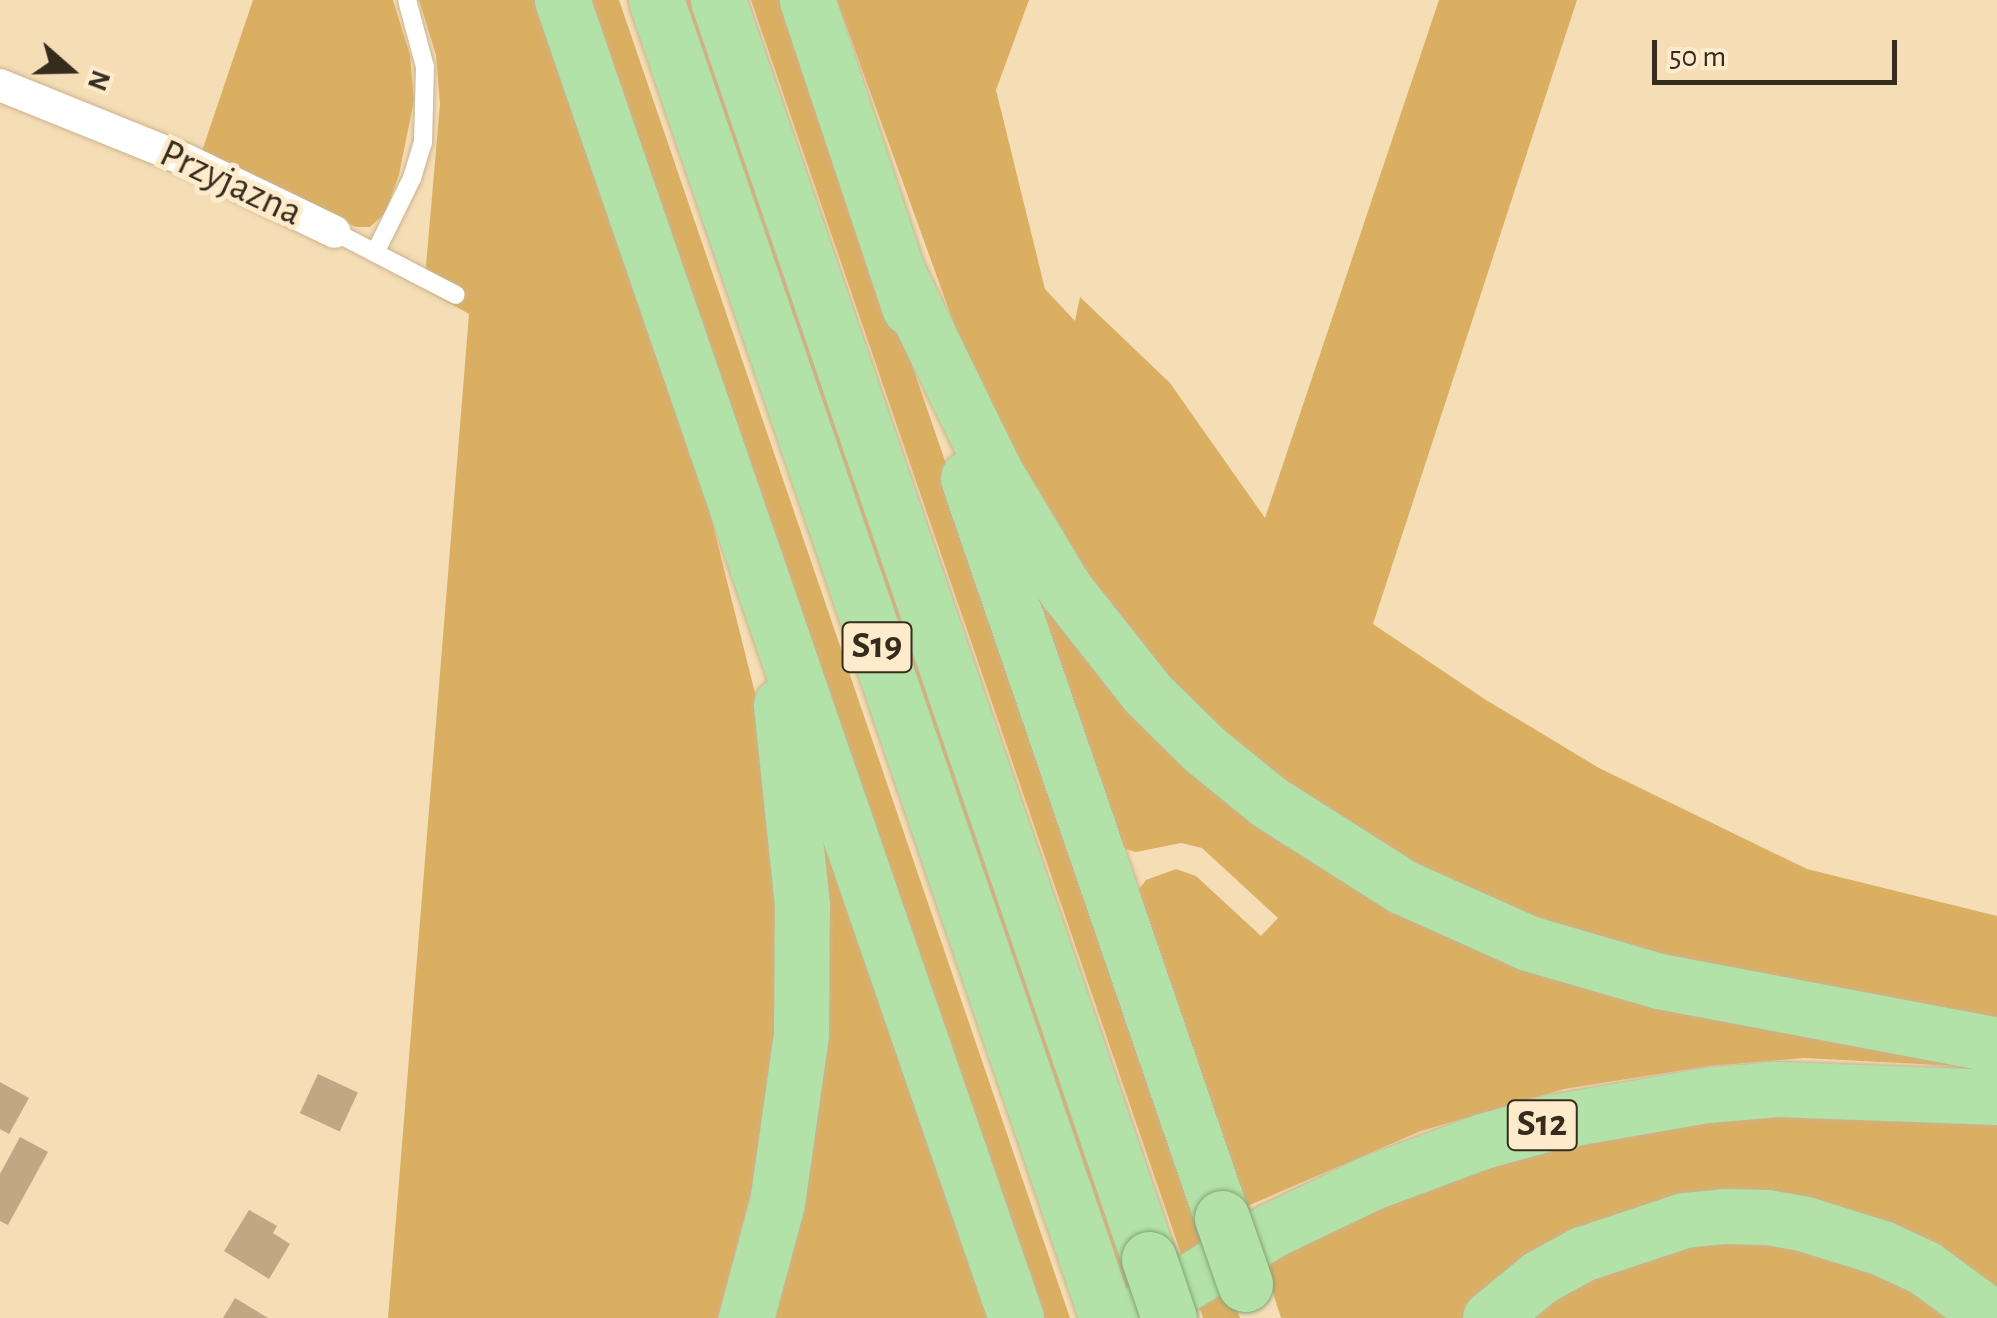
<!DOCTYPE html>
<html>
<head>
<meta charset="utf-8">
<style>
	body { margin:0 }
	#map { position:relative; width:1997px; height:1318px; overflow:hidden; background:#f5ddb6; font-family:"Alegreya Sans",sans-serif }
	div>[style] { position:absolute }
	.green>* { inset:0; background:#dbaf62 }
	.building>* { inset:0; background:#bfa883; transform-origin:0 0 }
	.roads { filter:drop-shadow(0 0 2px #cab38d) drop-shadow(0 0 2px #cab38d) }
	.service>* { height:18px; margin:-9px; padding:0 9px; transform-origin:9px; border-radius:9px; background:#fff }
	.minor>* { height:32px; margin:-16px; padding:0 16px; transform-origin:16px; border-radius:16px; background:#fff }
	.motorway>* { height:55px; margin:-27.5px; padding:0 27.5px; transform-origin:27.5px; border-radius:27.5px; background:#b2e2a7 }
	.bridges { filter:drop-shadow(0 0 2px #86a277) drop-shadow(0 0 2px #86a277) }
	.motorway-bridge>* { height:55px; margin:-27.5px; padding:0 27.5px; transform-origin:27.5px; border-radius:27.5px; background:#b2e2a7 }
	span { translate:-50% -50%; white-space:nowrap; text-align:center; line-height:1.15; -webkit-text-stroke:10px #feebcc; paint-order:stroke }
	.shield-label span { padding:2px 8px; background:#feebcc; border:2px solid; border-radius:8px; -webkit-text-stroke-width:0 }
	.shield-label { font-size:38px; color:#352c1d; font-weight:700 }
	.street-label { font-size:40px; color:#352c1d }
	.north { position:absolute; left:20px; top:20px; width:100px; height:100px; -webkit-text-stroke:8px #feebcc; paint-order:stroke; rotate:110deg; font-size:28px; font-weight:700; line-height:40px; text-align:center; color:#352c1d }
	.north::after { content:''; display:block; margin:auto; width:35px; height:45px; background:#352c1d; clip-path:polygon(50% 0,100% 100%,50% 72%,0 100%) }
	.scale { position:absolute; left:1652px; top:40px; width:245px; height:45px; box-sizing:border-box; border:5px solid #352c1d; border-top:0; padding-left:12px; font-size:30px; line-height:35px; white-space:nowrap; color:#352c1d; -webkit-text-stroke:8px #feebcc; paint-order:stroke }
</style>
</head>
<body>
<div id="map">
	<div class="green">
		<div style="clip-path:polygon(253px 0,393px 0,410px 55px,414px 100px,399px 175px,385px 213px,370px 227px,356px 227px,199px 160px)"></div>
		<div style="clip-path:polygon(419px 0,541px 0,705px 493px,757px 701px,777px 875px,776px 1026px,753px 1185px,718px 1318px,388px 1318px,469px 314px,424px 289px,440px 104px,436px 55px)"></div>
		<div style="clip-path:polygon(592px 0,619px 0,1070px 1318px,1032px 1318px)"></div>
		<div style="clip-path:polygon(676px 0,694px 0,1148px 1318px,1126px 1318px)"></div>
		<div style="clip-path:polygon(751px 0,792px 0,891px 304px,1240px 1318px,1203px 1318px)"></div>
		<div style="clip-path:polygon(837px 0,1029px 0,996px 90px,1045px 289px,1075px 321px,1080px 297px,1170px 383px,1265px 518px,1439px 0,1577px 0,1373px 624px,1486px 700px,1599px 768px,1807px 869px,1997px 916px,1997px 1024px,1686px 967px,1467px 898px,1238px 755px,1134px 651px,984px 407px)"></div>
		<div style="clip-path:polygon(1020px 551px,1322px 857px,1997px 1068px,1804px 1058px,1709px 1066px,1564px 1089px,1421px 1131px,1243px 1208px,1137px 892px,1146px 880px,1176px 869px,1196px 876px,1261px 936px,1278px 918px,1202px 848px,1181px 843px,1136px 852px,1118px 847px)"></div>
		<div style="clip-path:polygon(814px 775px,998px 1318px,762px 1318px)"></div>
		<div style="clip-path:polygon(1722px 1115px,1997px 1120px,1997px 1305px,1791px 1206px,1471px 1318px,1281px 1318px,1262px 1259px,1346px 1219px,1523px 1155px)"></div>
		<div style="clip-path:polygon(1744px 1236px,1862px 1258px,1959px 1318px,1528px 1318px,1563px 1288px,1625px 1259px)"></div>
	</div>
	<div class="building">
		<div style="left:318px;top:1074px;width:44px;height:43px;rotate:25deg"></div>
		<div style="clip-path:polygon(0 1082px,29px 1098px,9px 1134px,0 1129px)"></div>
		<div style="clip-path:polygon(20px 1137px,48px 1152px,8px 1225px,0 1221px,0 1174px)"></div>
		<div style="clip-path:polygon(249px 1210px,277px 1226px,273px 1233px,290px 1244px,269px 1279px,224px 1251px)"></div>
		<div style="clip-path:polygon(235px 1298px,268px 1318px,223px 1318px)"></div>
	</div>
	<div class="roads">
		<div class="service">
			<div style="left:335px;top:232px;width:136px;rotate:27.5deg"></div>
			<div style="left:375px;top:253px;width:84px;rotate:-63.7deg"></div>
			<div style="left:412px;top:178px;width:37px;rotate:-73deg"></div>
			<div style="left:423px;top:143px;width:76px;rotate:-88.5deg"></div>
			<div style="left:425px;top:67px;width:69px;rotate:-105deg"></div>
		</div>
		<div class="minor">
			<div style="left:0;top:85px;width:201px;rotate:22deg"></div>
			<div style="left:186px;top:160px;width:165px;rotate:25.8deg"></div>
		</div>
		<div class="motorway">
			<div style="left:562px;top:0;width:1394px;rotate:70.99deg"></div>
			<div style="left:656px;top:0;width:1393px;rotate:71.11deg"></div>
			<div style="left:718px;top:0;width:1331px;rotate:71.1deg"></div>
			<div style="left:807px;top:0;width:324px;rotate:71.6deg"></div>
			<div style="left:898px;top:273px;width:221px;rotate:64deg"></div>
			<div style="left:995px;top:472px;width:136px;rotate:59.1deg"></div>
			<div style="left:1065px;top:589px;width:132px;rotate:51.7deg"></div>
			<div style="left:1147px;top:693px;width:81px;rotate:44.5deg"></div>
			<div style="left:1205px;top:750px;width:82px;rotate:39.1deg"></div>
			<div style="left:1269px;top:802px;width:159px;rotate:32.4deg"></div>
			<div style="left:1403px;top:887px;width:137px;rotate:24.1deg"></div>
			<div style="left:1528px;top:943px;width:136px;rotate:16.2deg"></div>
			<div style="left:1659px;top:981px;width:344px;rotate:10.7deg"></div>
			<div style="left:968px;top:478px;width:782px;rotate:71.06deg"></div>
			<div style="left:746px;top:1318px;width:119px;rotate:-74.9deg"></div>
			<div style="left:777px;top:1203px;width:170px;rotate:-81.9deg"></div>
			<div style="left:801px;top:1035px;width:130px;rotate:-89.6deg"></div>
			<div style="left:802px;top:905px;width:201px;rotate:-96deg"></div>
			<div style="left:1130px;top:1318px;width:167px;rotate:-31.8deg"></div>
			<div style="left:1272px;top:1230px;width:109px;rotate:-25.6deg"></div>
			<div style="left:1370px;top:1183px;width:121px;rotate:-20.4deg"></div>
			<div style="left:1483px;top:1141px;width:72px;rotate:-15.4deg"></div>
			<div style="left:1552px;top:1122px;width:157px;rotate:-9.9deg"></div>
			<div style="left:1707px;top:1095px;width:70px;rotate:-4.9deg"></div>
			<div style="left:1777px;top:1089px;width:220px;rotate:2.1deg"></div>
			<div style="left:1490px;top:1318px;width:65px;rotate:-39.4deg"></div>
			<div style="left:1540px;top:1277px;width:48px;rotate:-28.7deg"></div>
			<div style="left:1582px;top:1254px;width:108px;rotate:-18.4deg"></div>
			<div style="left:1684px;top:1220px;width:41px;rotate:-5.6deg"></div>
			<div style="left:1725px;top:1216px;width:42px;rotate:1.4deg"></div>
			<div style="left:1767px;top:1217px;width:39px;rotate:10deg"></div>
			<div style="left:1805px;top:1224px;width:81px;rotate:17.3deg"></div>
			<div style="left:1882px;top:1248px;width:47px;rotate:24.9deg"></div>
			<div style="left:1925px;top:1268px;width:84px;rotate:36.3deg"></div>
		</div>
	</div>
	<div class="bridges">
		<div class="motorway-bridge">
			<div style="left:1222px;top:1218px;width:70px;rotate:70.8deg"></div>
			<div style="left:1149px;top:1259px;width:62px;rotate:71.3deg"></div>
		</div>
	</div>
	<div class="shield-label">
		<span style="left:877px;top:647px">S19</span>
		<span style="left:1542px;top:1125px">S12</span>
	</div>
	<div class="street-label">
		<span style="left:231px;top:183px;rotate:25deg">Przyjazna</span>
	</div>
	<div class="north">N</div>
	<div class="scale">50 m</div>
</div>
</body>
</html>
